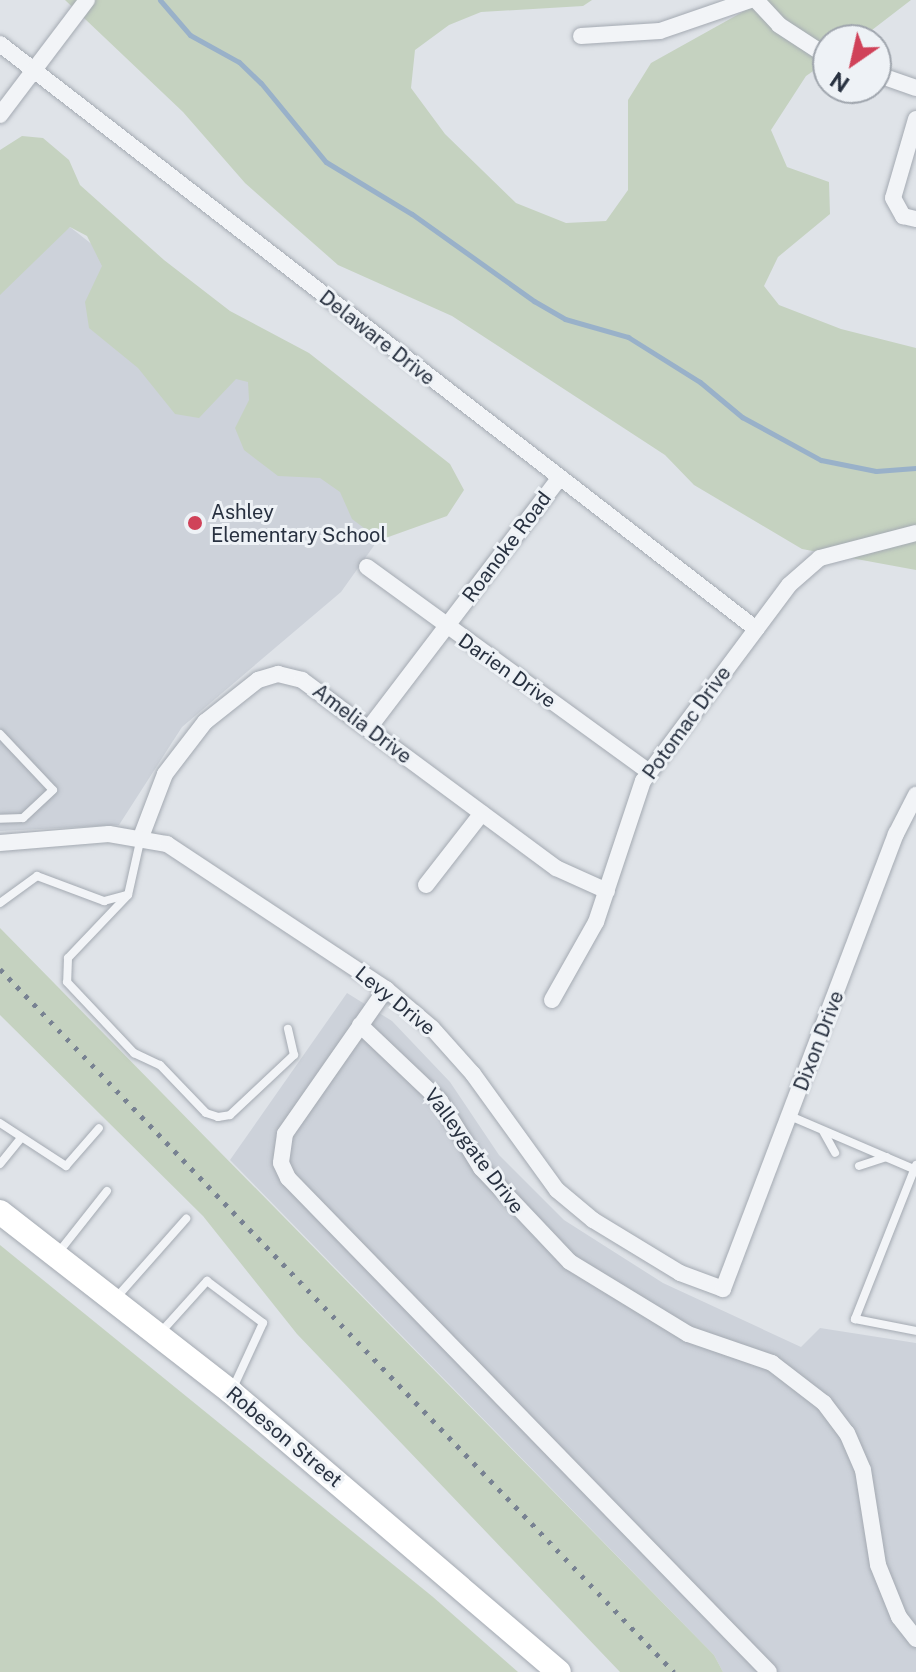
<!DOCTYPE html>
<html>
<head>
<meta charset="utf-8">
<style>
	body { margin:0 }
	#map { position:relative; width:916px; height:1672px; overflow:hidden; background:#dfe3e8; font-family:"Public Sans",sans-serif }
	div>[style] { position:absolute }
	.built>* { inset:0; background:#cdd2da }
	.green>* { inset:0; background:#c5d2c0 }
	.stream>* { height:5px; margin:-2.5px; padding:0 2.5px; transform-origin:2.5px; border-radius:2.5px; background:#99b1c9 }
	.roads { filter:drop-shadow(0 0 2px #a4aab2) drop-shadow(0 0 2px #a4aab2) }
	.service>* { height:8px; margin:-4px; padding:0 4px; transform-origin:4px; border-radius:4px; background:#f2f4f7 }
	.minor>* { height:16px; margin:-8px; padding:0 8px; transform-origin:8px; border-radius:8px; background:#f2f4f7 }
	.primary>* { height:24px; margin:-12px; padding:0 12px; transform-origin:12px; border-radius:12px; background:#fff }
	.rail>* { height:5px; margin-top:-2.5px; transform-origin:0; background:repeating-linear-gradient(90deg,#788292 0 4px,transparent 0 12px) }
	.dots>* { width:22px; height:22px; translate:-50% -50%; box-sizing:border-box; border:4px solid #eef2f6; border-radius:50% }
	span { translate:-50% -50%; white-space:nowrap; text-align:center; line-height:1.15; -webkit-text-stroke:6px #eef2f6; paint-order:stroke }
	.street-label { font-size:20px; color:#283140 }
	.poi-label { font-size:20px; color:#283140 }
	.left { translate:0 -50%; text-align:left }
	.north { position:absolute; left:812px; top:24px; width:80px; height:80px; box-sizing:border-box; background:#eef2f6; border:2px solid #9fa5ad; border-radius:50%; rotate:214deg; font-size:22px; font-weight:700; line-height:32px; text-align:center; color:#283140 }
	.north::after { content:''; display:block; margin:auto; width:28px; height:36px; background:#d04259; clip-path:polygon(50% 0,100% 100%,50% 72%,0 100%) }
</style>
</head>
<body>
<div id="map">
	<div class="built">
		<div style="clip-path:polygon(70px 227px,410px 495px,341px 592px,182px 727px,119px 825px,0 831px,0 278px)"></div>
		<div style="clip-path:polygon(347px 993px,392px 1021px,450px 1082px,499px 1155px,564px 1220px,663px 1283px,801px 1347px,820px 1328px,916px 1343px,916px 1672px,723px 1672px,714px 1655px,230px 1160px)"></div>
	</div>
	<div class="green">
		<div style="clip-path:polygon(65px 0,592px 0,583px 6px,481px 12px,449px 25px,415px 50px,411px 88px,445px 134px,516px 203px,566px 223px,606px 221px,628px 190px,628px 100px,651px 63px,764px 0,911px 0,859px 40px,828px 40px,828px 61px,806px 76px,771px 130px,787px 167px,829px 182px,830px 214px,778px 257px,764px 286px,779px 305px,841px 329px,916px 348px,916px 570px,802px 549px,694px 485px,665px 455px,452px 316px,338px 265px,245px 183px,183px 112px)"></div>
		<div style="clip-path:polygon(22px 136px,43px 138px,69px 160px,80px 185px,164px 260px,230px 311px,309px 353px,450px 464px,464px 490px,447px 516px,380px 540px,352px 519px,340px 492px,320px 478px,278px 476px,244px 450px,235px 428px,249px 400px,248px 382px,236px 379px,199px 418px,175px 414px,138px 368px,89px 328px,85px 302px,102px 266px,87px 236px,70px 227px,0 295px,0 150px)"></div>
		<div style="clip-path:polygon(0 928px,714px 1655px,723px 1672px,620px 1672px,297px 1334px,203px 1216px,0 1015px)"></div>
		<div style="clip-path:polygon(0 1245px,433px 1597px,518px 1672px,0 1672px)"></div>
	</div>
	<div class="stream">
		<div style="left:160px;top:0;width:46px;rotate:49.4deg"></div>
		<div style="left:190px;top:35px;width:56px;rotate:28.9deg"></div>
		<div style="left:239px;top:62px;width:30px;rotate:44deg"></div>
		<div style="left:261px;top:83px;width:102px;rotate:50.6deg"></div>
		<div style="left:326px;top:162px;width:100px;rotate:31.2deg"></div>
		<div style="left:412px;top:214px;width:150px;rotate:35.5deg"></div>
		<div style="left:534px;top:301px;width:36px;rotate:30deg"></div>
		<div style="left:565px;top:319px;width:66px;rotate:15.9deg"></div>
		<div style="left:628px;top:337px;width:85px;rotate:32deg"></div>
		<div style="left:700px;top:382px;width:55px;rotate:39.8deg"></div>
		<div style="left:742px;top:417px;width:90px;rotate:28.6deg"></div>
		<div style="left:821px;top:460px;width:56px;rotate:11.3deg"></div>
		<div style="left:876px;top:471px;width:40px;rotate:-4.3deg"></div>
	</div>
	<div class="roads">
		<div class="service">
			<div style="left:0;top:734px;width:77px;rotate:46.6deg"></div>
			<div style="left:53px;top:790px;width:41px;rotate:137deg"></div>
			<div style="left:23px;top:818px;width:23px;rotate:178deg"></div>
			<div style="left:141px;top:837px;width:59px;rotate:102.6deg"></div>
			<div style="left:128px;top:895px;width:87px;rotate:133.6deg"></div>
			<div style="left:68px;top:958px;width:24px;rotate:92deg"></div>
			<div style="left:67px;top:982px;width:98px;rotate:46.7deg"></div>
			<div style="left:134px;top:1053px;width:29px;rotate:25deg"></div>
			<div style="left:160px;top:1065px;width:66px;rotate:46.2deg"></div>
			<div style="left:206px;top:1113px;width:13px;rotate:18deg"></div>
			<div style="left:218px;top:1117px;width:12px;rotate:-9deg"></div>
			<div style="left:230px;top:1115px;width:88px;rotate:-43.2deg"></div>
			<div style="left:294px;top:1055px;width:27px;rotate:-103deg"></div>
			<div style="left:0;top:903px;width:46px;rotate:-36.1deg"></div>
			<div style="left:37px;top:876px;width:72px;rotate:20.5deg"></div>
			<div style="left:104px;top:901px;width:24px;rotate:-15deg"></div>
			<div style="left:790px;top:1116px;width:137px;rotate:23.2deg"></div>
			<div style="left:0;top:1123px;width:79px;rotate:33.1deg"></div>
			<div style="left:66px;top:1166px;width:50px;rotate:-49deg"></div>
			<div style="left:823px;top:1131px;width:25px;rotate:61deg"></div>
			<div style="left:0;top:1164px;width:32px;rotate:-51deg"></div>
			<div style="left:916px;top:1165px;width:166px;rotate:111.6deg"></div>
			<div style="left:855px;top:1319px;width:62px;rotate:11.1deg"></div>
			<div style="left:859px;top:1166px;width:29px;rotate:-18deg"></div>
			<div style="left:58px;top:1253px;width:79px;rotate:-51.7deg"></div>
			<div style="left:116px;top:1298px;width:106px;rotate:-48.5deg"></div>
			<div style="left:161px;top:1332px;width:69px;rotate:-48deg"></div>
			<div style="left:207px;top:1281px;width:70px;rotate:36.9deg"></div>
			<div style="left:263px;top:1323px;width:72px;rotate:114.8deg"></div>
		</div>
		<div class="minor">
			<div style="left:756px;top:0;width:34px;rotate:47deg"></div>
			<div style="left:779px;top:25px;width:59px;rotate:33.1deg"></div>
			<div style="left:581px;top:36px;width:79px;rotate:-3.6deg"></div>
			<div style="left:660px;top:31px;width:95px;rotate:-19deg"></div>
			<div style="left:0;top:44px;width:956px;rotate:37.73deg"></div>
			<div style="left:876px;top:74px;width:42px;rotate:19.3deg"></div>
			<div style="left:0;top:115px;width:144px;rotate:-52.9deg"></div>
			<div style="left:916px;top:119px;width:82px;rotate:106.2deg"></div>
			<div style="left:893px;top:198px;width:21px;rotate:61deg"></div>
			<div style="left:903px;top:216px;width:13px;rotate:13deg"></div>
			<div style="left:367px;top:567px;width:349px;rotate:36deg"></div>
			<div style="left:369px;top:728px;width:312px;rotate:-52.7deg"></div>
			<div style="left:141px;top:837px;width:67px;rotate:-69.1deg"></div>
			<div style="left:165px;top:774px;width:66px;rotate:-52.4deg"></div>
			<div style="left:205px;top:722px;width:68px;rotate:-38.4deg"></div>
			<div style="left:258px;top:680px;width:21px;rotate:-17deg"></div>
			<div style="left:278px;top:674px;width:25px;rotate:14deg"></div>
			<div style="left:302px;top:680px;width:316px;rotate:36.5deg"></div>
			<div style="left:556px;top:868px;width:56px;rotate:24.3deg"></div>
			<div style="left:0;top:843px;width:109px;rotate:-4.7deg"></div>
			<div style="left:109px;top:834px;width:59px;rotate:9.8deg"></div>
			<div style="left:167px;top:844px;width:263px;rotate:33.5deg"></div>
			<div style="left:386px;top:989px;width:60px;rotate:40.3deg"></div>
			<div style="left:432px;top:1028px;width:62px;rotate:48.3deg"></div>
			<div style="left:473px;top:1074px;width:143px;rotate:54.1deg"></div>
			<div style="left:557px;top:1190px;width:47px;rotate:39.8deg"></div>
			<div style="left:593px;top:1220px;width:102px;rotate:31.3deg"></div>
			<div style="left:680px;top:1273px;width:46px;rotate:20.4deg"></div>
			<div style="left:723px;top:1289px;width:487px;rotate:-69.2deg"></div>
			<div style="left:896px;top:834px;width:44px;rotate:-62.9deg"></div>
			<div style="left:426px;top:885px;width:91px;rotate:-52.1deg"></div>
			<div style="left:386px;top:989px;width:177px;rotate:124.9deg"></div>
			<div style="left:285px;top:1134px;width:29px;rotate:98deg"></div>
			<div style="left:281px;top:1163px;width:17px;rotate:65deg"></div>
			<div style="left:288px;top:1178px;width:689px;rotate:45.76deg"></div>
			<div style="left:552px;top:1000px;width:90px;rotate:-60.6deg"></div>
			<div style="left:596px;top:922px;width:149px;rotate:-71.6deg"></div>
			<div style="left:643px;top:781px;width:244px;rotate:-53.3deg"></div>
			<div style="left:789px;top:585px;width:41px;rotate:-41.1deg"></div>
			<div style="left:820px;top:558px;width:99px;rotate:-14.6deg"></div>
			<div style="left:360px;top:1025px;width:110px;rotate:43.5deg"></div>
			<div style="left:440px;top:1101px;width:79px;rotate:58.5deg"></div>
			<div style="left:481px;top:1168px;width:129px;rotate:46.6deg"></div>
			<div style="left:570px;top:1262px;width:138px;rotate:31.4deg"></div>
			<div style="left:688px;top:1334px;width:89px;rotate:19deg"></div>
			<div style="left:772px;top:1363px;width:66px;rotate:37.6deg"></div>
			<div style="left:824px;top:1403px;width:38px;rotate:53deg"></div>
			<div style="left:847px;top:1433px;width:40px;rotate:66.6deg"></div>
			<div style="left:863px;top:1470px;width:96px;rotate:81deg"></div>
			<div style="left:878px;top:1565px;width:56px;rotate:68deg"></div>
			<div style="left:899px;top:1617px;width:28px;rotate:52deg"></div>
		</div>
		<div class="primary">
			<div style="left:0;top:1212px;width:293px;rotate:37.9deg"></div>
			<div style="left:231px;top:1392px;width:431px;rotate:40.5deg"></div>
		</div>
	</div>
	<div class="rail">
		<div style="left:0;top:969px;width:974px;rotate:46.21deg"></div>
	</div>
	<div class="dots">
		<div style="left:195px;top:523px;background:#d04259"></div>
	</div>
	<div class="street-label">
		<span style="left:377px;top:338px;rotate:38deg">Delaware Drive</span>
		<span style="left:507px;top:547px;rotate:-53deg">Roanoke Road</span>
		<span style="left:507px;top:671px;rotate:35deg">Darien Drive</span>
		<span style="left:687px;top:723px;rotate:-54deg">Potomac Drive</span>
		<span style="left:362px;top:724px;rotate:37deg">Amelia Drive</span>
		<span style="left:395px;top:1001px;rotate:39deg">Levy Drive</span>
		<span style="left:819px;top:1041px;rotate:-69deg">Dixon Drive</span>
		<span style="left:474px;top:1151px;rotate:53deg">Valleygate Drive</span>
		<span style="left:284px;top:1437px;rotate:40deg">Robeson Street</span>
	</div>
	<div class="poi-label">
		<span class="left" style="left:211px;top:524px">Ashley<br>Elementary School</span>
	</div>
	<div class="north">N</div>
</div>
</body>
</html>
